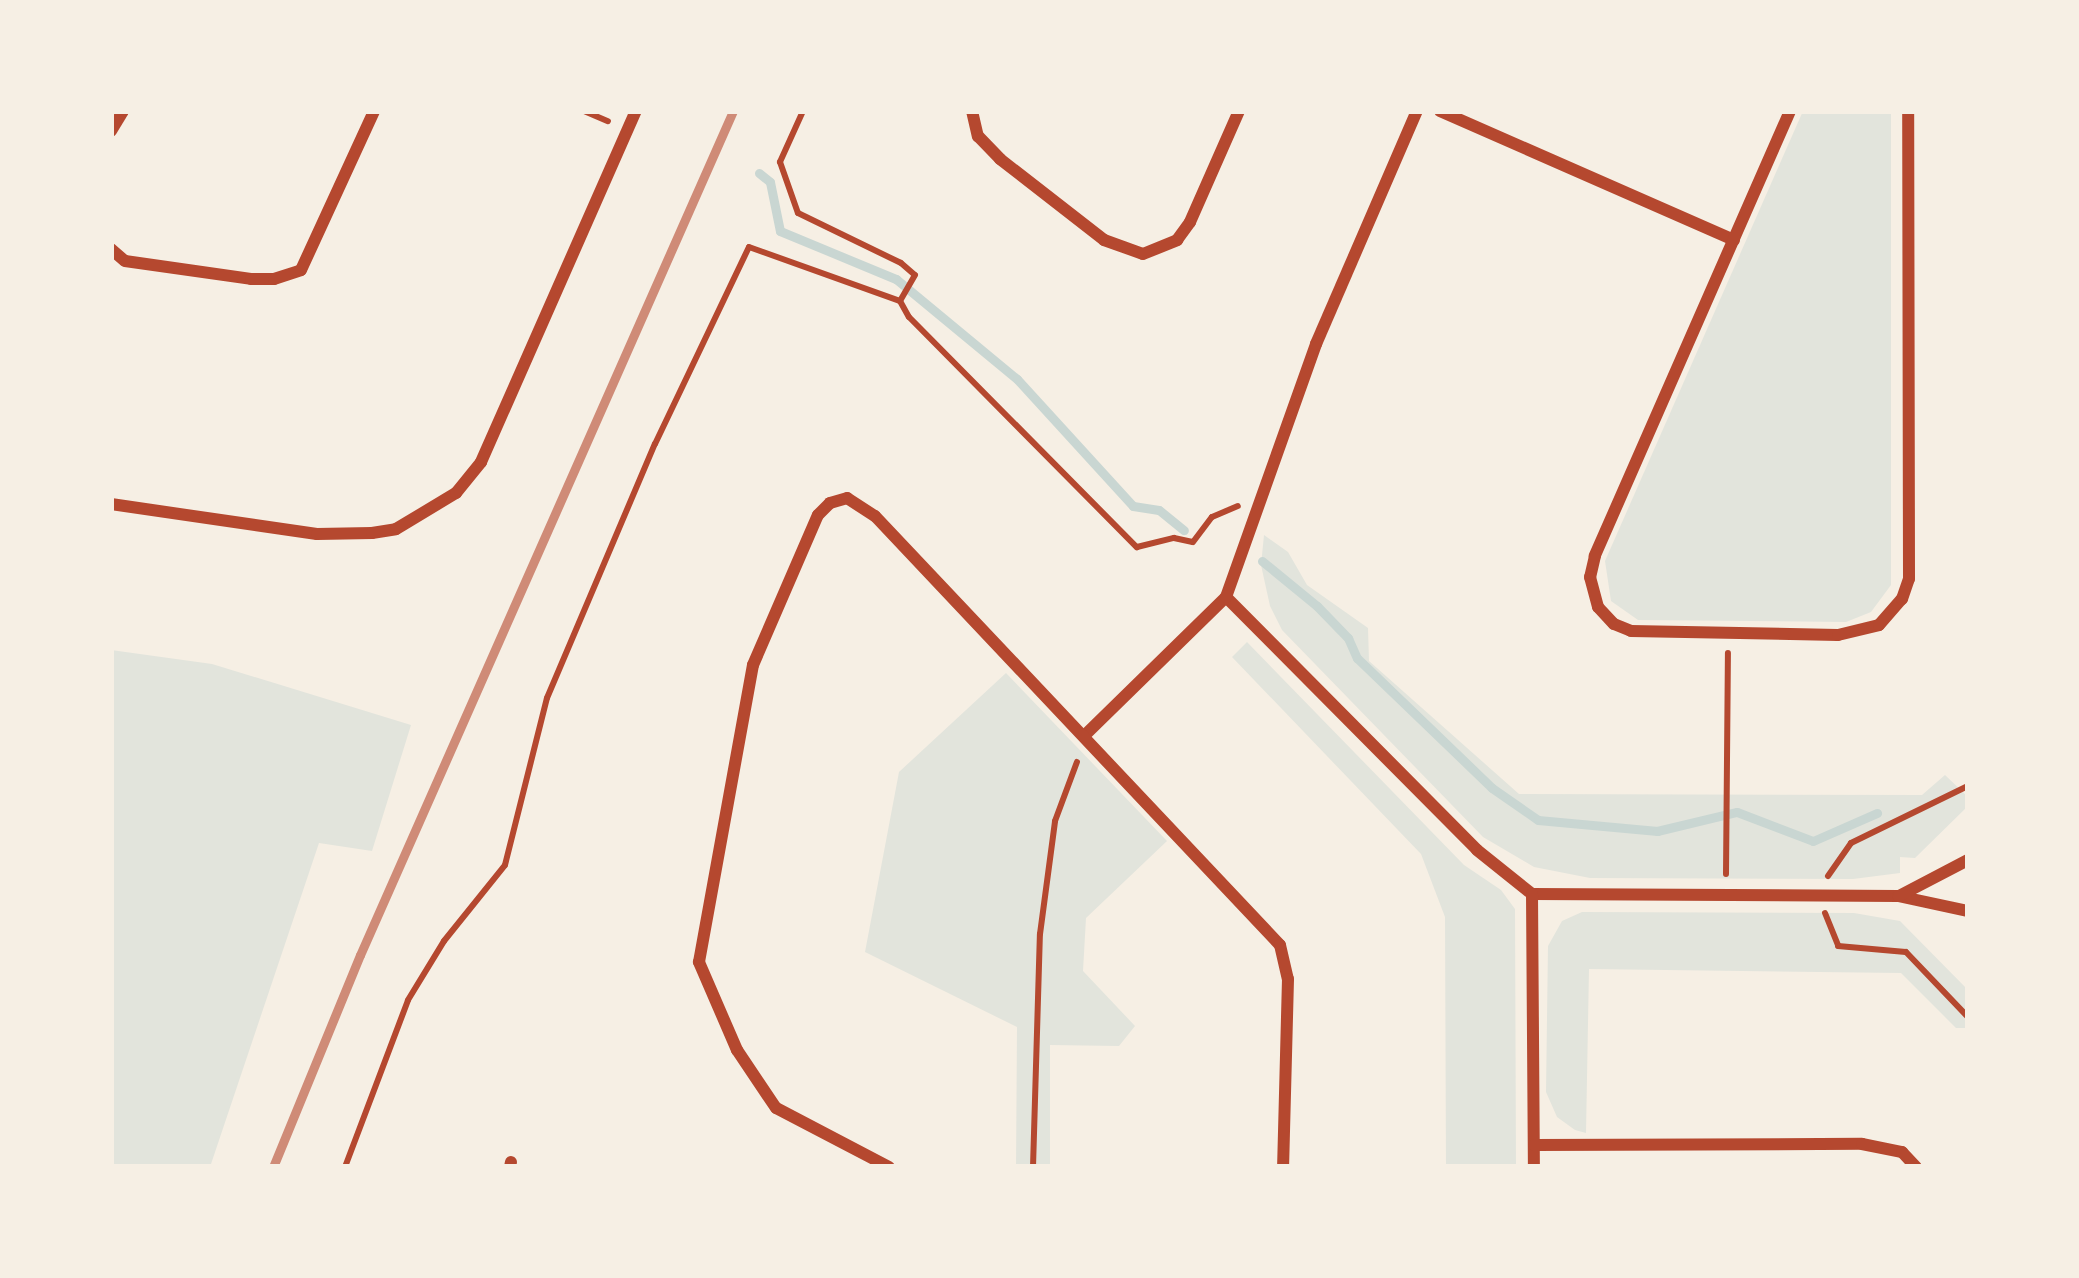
<!DOCTYPE html>
<html>
<head>
<meta charset="utf-8">
<style>
	body { margin:0 }
	#map { position:relative; width:2079px; height:1278px; overflow:hidden; background:#f6efe4; font-family:"Source Sans 3",sans-serif }
	div>[style] { position:absolute }
	.green>* { inset:0; background:#e2e4dc }
	.stream>* { height:9px; margin:-4.5px; padding:0 4.5px; transform-origin:4.5px; border-radius:4.5px; background:#c9d6d2 }
	.path>* { height:6px; margin:-3px; padding:0 3px; transform-origin:3px; border-radius:3px; background:#b5482f }
	.minor>* { height:12px; margin:-6px; padding:0 6px; transform-origin:6px; border-radius:6px; background:#b5482f }
	.rail>* { height:9px; margin:-4.5px; padding:0 4.5px; transform-origin:4.5px; border-radius:4.5px; background:#cf8b77 }
	span { translate:-50% -50%; white-space:nowrap; text-align:center; line-height:1.15; -webkit-text-stroke:9px #f6efe4; paint-order:stroke }
	.frame { position:absolute; inset:0; border:114px solid #f6efe4; pointer-events:none }
</style>
</head>
<body>
<div id="map">
	<div class="green">
		<div style="clip-path:polygon(1803px 111px,1891px 111px,1891px 585px,1871px 612px,1846px 622px,1638px 620px,1611px 601px,1605px 561px)"></div>
		<div style="clip-path:polygon(1264px 535px,1288px 552px,1307px 585px,1368px 628px,1369px 661px,1519px 794px,1922px 795px,1945px 775px,1968px 797px,1968px 806px,1915px 858px,1900px 857px,1900px 873px,1853px 879px,1590px 878px,1534px 867px,1483px 837px,1282px 630px,1270px 606px,1261px 565px)"></div>
		<div style="clip-path:polygon(1247px 642px,1464px 865px,1501px 890px,1515px 909px,1516px 1167px,1446px 1167px,1445px 917px,1421px 854px,1232px 657px)"></div>
		<div style="clip-path:polygon(111px 650px,212px 664px,411px 725px,372px 851px,319px 843px,210px 1167px,111px 1167px)"></div>
		<div style="clip-path:polygon(1006px 673px,1167px 841px,1086px 918px,1083px 971px,1135px 1026px,1119px 1046px,1050px 1045px,1050px 1167px,1016px 1167px,1017px 1027px,865px 952px,899px 772px)"></div>
		<div style="clip-path:polygon(1582px 912px,1854px 913px,1900px 921px,1968px 990px,1968px 1028px,1956px 1028px,1901px 973px,1589px 969px,1586px 1133px,1575px 1130px,1557px 1117px,1546px 1092px,1548px 946px,1562px 921px)"></div>
	</div>
	<div class="stream">
		<div style="left:759px;top:173px;width:14px;rotate:39deg"></div>
		<div style="left:770px;top:182px;width:50px;rotate:78.5deg"></div>
		<div style="left:780px;top:231px;width:126px;rotate:22.5deg"></div>
		<div style="left:896px;top:279px;width:157px;rotate:39.6deg"></div>
		<div style="left:1017px;top:379px;width:172px;rotate:47.6deg"></div>
		<div style="left:1133px;top:506px;width:26px;rotate:9deg"></div>
		<div style="left:1159px;top:510px;width:32px;rotate:39deg"></div>
		<div style="left:1262px;top:561px;width:71px;rotate:39.3deg"></div>
		<div style="left:1317px;top:606px;width:45px;rotate:45.9deg"></div>
		<div style="left:1348px;top:638px;width:22px;rotate:66deg"></div>
		<div style="left:1357px;top:658px;width:187px;rotate:43.9deg"></div>
		<div style="left:1492px;top:788px;width:56px;rotate:34.8deg"></div>
		<div style="left:1538px;top:820px;width:120px;rotate:5.3deg"></div>
		<div style="left:1657px;top:831px;width:82px;rotate:-13.4deg"></div>
		<div style="left:1737px;top:812px;width:81px;rotate:20.9deg"></div>
		<div style="left:1813px;top:841px;width:70px;rotate:-23.6deg"></div>
	</div>
	<div class="path">
		<div style="left:584px;top:111px;width:26px;rotate:23deg"></div>
		<div style="left:803px;top:111px;width:56px;rotate:114.3deg"></div>
		<div style="left:780px;top:162px;width:54px;rotate:70.6deg"></div>
		<div style="left:798px;top:213px;width:114px;rotate:25.9deg"></div>
		<div style="left:901px;top:263px;width:18px;rotate:41deg"></div>
		<div style="left:915px;top:275px;width:30px;rotate:120deg"></div>
		<div style="left:900px;top:301px;width:18px;rotate:61deg"></div>
		<div style="left:909px;top:317px;width:324px;rotate:45.3deg"></div>
		<div style="left:1137px;top:547px;width:38px;rotate:-14deg"></div>
		<div style="left:1174px;top:538px;width:19px;rotate:12deg"></div>
		<div style="left:1193px;top:542px;width:31px;rotate:-53deg"></div>
		<div style="left:1212px;top:517px;width:28px;rotate:-23deg"></div>
		<div style="left:1726px;top:874px;width:221px;rotate:-89.5deg"></div>
		<div style="left:1828px;top:876px;width:40px;rotate:-55.1deg"></div>
		<div style="left:1851px;top:843px;width:130px;rotate:-26deg"></div>
		<div style="left:1825px;top:913px;width:35px;rotate:68deg"></div>
		<div style="left:1838px;top:946px;width:68px;rotate:5deg"></div>
		<div style="left:1906px;top:952px;width:90px;rotate:46.4deg"></div>
		<div style="left:345px;top:1167px;width:178px;rotate:-69.3deg"></div>
		<div style="left:408px;top:1000px;width:69px;rotate:-58.6deg"></div>
		<div style="left:444px;top:941px;width:97px;rotate:-51.2deg"></div>
		<div style="left:505px;top:865px;width:172px;rotate:-75.9deg"></div>
		<div style="left:547px;top:698px;width:276px;rotate:-67deg"></div>
		<div style="left:655px;top:444px;width:218px;rotate:-64.5deg"></div>
		<div style="left:749px;top:247px;width:160px;rotate:19.7deg"></div>
		<div style="left:1033px;top:1167px;width:233px;rotate:-88.3deg"></div>
		<div style="left:1040px;top:934px;width:114px;rotate:-82.4deg"></div>
		<div style="left:1055px;top:821px;width:63px;rotate:-69.6deg"></div>
	</div>
	<div class="minor">
		<div style="left:972px;top:111px;width:26px;rotate:77deg"></div>
		<div style="left:978px;top:136px;width:32px;rotate:46deg"></div>
		<div style="left:1000px;top:159px;width:132px;rotate:37.9deg"></div>
		<div style="left:1104px;top:240px;width:41px;rotate:19.7deg"></div>
		<div style="left:1143px;top:254px;width:37px;rotate:-22deg"></div>
		<div style="left:1177px;top:240px;width:22px;rotate:-54deg"></div>
		<div style="left:1190px;top:222px;width:121px;rotate:-66.2deg"></div>
		<div style="left:1440px;top:111px;width:321px;rotate:23.7deg"></div>
		<div style="left:1790px;top:111px;width:486px;rotate:113.7deg"></div>
		<div style="left:1595px;top:556px;width:22px;rotate:103deg"></div>
		<div style="left:1590px;top:577px;width:31px;rotate:75deg"></div>
		<div style="left:1598px;top:607px;width:23px;rotate:47deg"></div>
		<div style="left:1614px;top:624px;width:18px;rotate:22deg"></div>
		<div style="left:1631px;top:631px;width:207px;rotate:1.1deg"></div>
		<div style="left:1838px;top:635px;width:42px;rotate:-13.7deg"></div>
		<div style="left:1879px;top:625px;width:35px;rotate:-49deg"></div>
		<div style="left:1902px;top:599px;width:21px;rotate:-71deg"></div>
		<div style="left:1909px;top:579px;width:468px;rotate:-90.1deg"></div>
		<div style="left:111px;top:131px;width:23px;rotate:-59deg"></div>
		<div style="left:111px;top:249px;width:18px;rotate:41deg"></div>
		<div style="left:125px;top:261px;width:127px;rotate:8.1deg"></div>
		<div style="left:251px;top:279px;width:23px"></div>
		<div style="left:274px;top:279px;width:28px;rotate:-18deg"></div>
		<div style="left:301px;top:270px;width:175px;rotate:-65.3deg"></div>
		<div style="left:111px;top:504px;width:208px;rotate:8.3deg"></div>
		<div style="left:317px;top:534px;width:55px;rotate:-1deg"></div>
		<div style="left:372px;top:533px;width:24px;rotate:-9deg"></div>
		<div style="left:396px;top:529px;width:70px;rotate:-31deg"></div>
		<div style="left:456px;top:493px;width:40px;rotate:-51deg"></div>
		<div style="left:481px;top:462px;width:384px;rotate:-66.2deg"></div>
		<div style="left:1226px;top:597px;width:356px;rotate:45.2deg"></div>
		<div style="left:1477px;top:850px;width:70px;rotate:38.7deg"></div>
		<div style="left:1532px;top:894px;width:366px;rotate:0.3deg"></div>
		<div style="left:1898px;top:896px;width:72px;rotate:12.1deg"></div>
		<div style="left:1085px;top:735px;width:197px;rotate:-44.4deg"></div>
		<div style="left:1226px;top:597px;width:269px;rotate:-70.4deg"></div>
		<div style="left:1316px;top:344px;width:254px;rotate:-66.6deg"></div>
		<div style="left:1532px;top:894px;width:273px;rotate:89.6deg"></div>
		<div style="left:1899px;top:896px;width:78px;rotate:-27.6deg"></div>
		<div style="left:1534px;top:1145px;width:328px;rotate:-0.2deg"></div>
		<div style="left:1862px;top:1144px;width:41px;rotate:11.3deg"></div>
		<div style="left:1902px;top:1152px;width:21px;rotate:47deg"></div>
		<div style="left:510px;top:1167px;width:5px;rotate:-79deg"></div>
		<div style="left:889px;top:1167px;width:127px;rotate:-152.4deg"></div>
		<div style="left:776px;top:1108px;width:70px;rotate:-123.9deg"></div>
		<div style="left:737px;top:1050px;width:96px;rotate:-113.4deg"></div>
		<div style="left:699px;top:962px;width:302px;rotate:-79.7deg"></div>
		<div style="left:753px;top:665px;width:163px;rotate:-66.6deg"></div>
		<div style="left:818px;top:515px;width:17px;rotate:-45deg"></div>
		<div style="left:830px;top:503px;width:18px;rotate:-16deg"></div>
		<div style="left:847px;top:498px;width:33px;rotate:33deg"></div>
		<div style="left:875px;top:516px;width:590px;rotate:46.65deg"></div>
		<div style="left:1280px;top:945px;width:35px;rotate:77deg"></div>
		<div style="left:1288px;top:979px;width:188px;rotate:91.5deg"></div>
	</div>
	<div class="rail">
		<div style="left:273px;top:1167px;width:229px;rotate:-67.7deg"></div>
		<div style="left:360px;top:955px;width:923px;rotate:-66.16deg"></div>
	</div>
	<div class="frame"></div>
</div>
</body>
</html>
